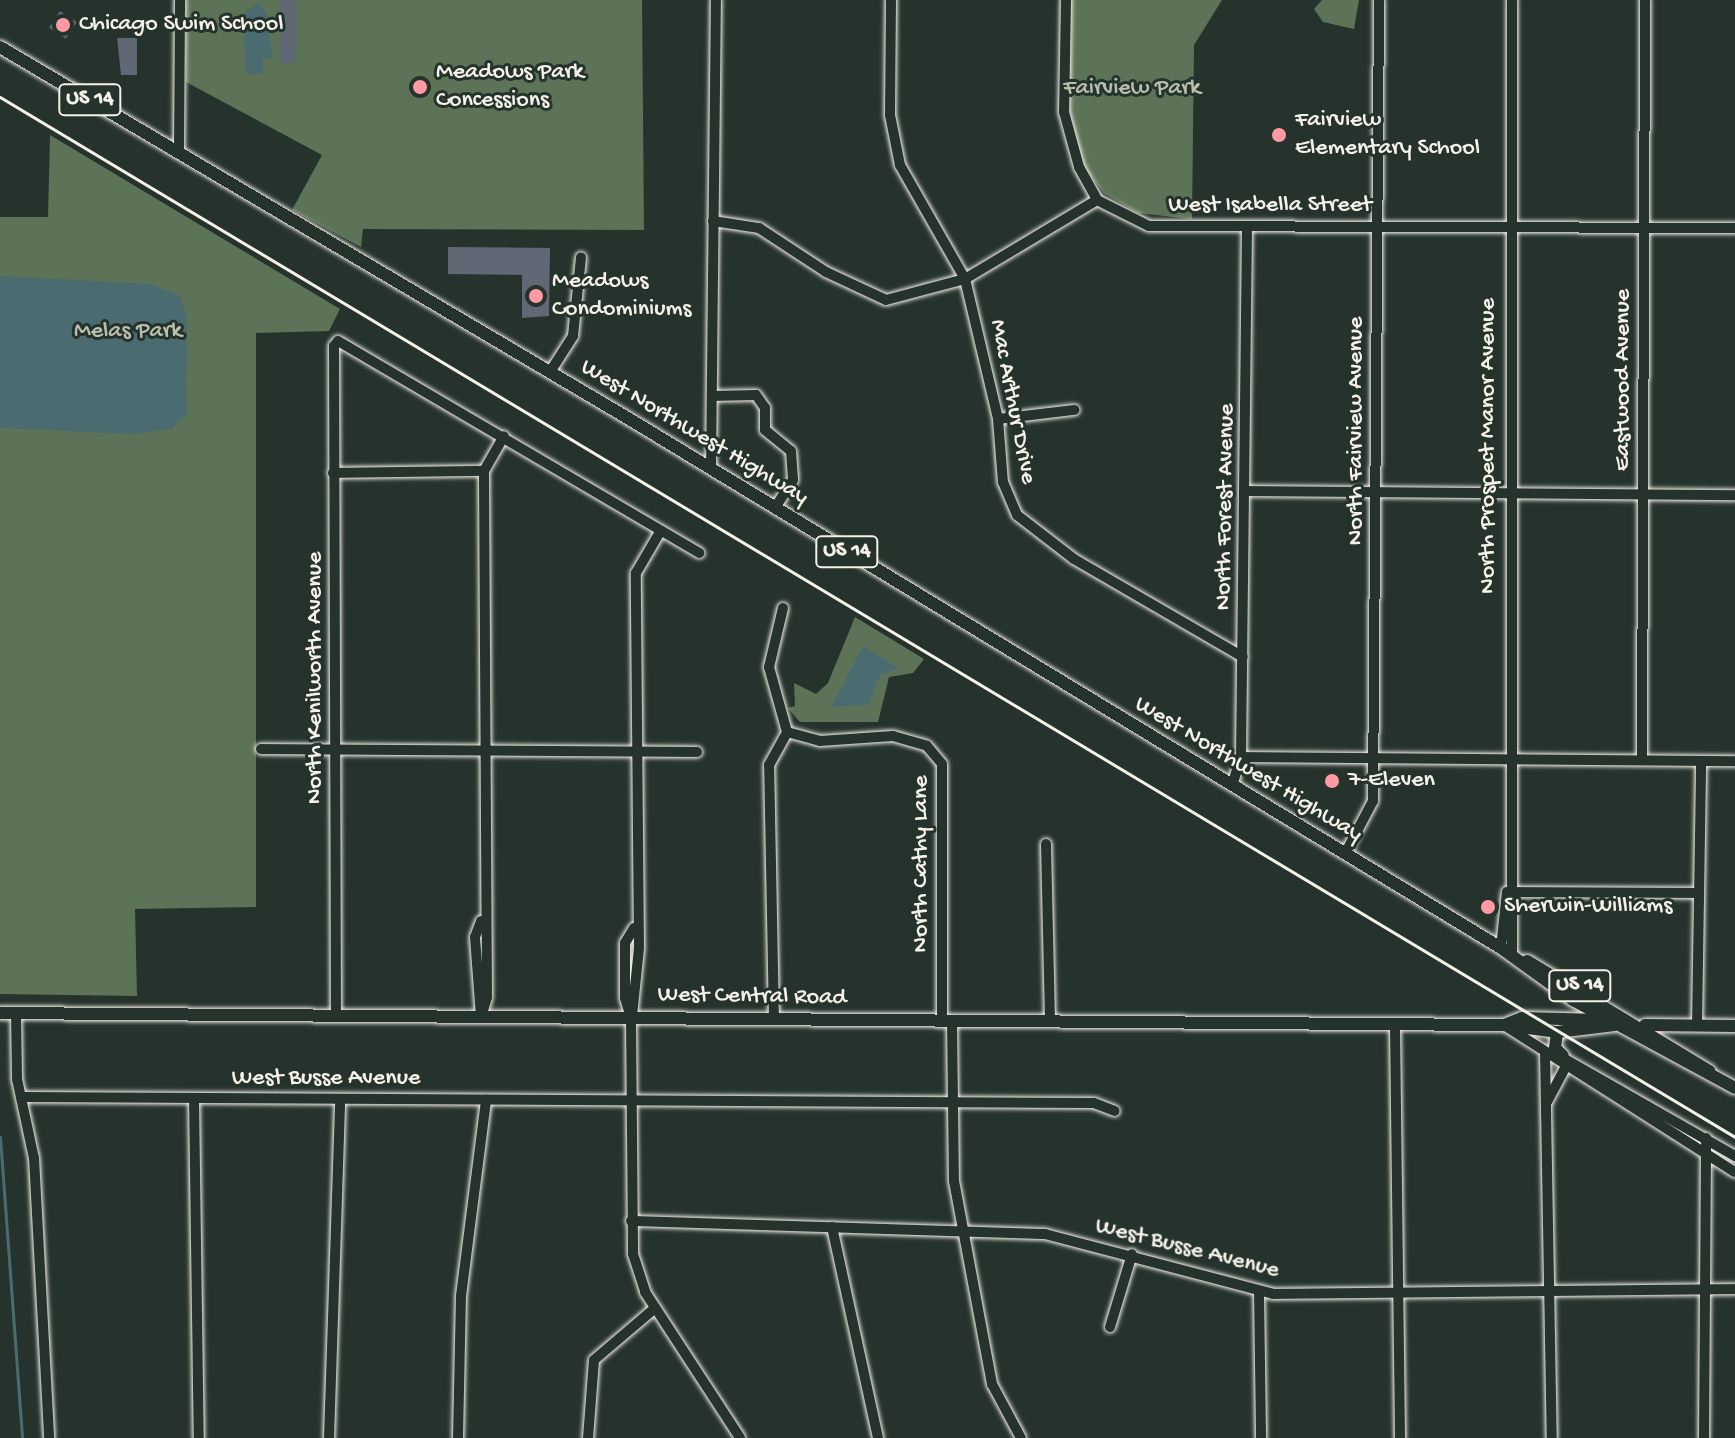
<!DOCTYPE html>
<html>
<head>
<meta charset="utf-8">
<style>
	body { margin:0 }
	#map { position:relative; width:1735px; height:1438px; overflow:hidden; background:#26332d; font-family:"Gochi Hand",sans-serif }
	div>[style] { position:absolute }
	.green>* { inset:0; background:#5d7357 }
	.water>* { inset:0; background:#4a6c71 }
	.stream>* { height:3px; margin:-1.5px; padding:0 1.5px; transform-origin:1.5px; border-radius:1.5px; background:#4a6c71 }
	.building>* { inset:0; background:#606775; transform-origin:0 0 }
	.roads { filter:drop-shadow(0 0 2px #f4f1e8) drop-shadow(0 0 2px #f4f1e8) }
	.minor>* { height:10px; margin:-5px; padding:0 5px; transform-origin:5px; border-radius:5px; background:#26332d }
	.major>* { height:12px; margin:-6px; padding:0 6px; transform-origin:6px; border-radius:6px; background:#26332d }
	.rail>* { height:3px; margin:-1.5px; padding:0 1.5px; transform-origin:1.5px; border-radius:1.5px; background:#f4f1e8 }
	.dots>* { width:22px; height:22px; translate:-50% -50%; box-sizing:border-box; border:4px solid #26332d; border-radius:50% }
	span { translate:-50% -50%; white-space:nowrap; text-align:center; line-height:1.15; -webkit-text-stroke:6px #26332d; paint-order:stroke }
	.shield-label span { padding:2px 6px; background:#26332d; border:2px solid; border-radius:6px; -webkit-text-stroke-width:0 }
	.shield-label { font-size:22px; color:#f4f1e8; font-weight:700 }
	.poi-label { font-size:24px; color:#f4f1e8 }
	.left { translate:0 -50%; text-align:left }
	.park-label { font-size:24px; color:#b8bfae }
	.street-label { font-size:24px; color:#f4f1e8 }
</style>
</head>
<body>
<div id="map">
	<div class="green">
		<div style="clip-path:polygon(186px 0,642px 0,644px 230px,363px 229px,361px 247px,292px 210px,322px 155px,186px 82px)"></div>
		<div style="clip-path:polygon(1070px 0,1222px 0,1194px 45px,1192px 219px,1138px 213px,1104px 193px,1083px 166px,1070px 126px)"></div>
		<div style="clip-path:polygon(1322px 0,1359px 0,1354px 29px,1323px 22px,1314px 9px)"></div>
		<div style="clip-path:polygon(50px 135px,340px 309px,329px 331px,256px 333px,256px 907px,135px 909px,137px 996px,0 994px,0 217px,48px 217px)"></div>
		<div style="clip-path:polygon(855px 617px,924px 659px,913px 673px,889px 677px,878px 722px,800px 722px,788px 708px,795px 706px,794px 683px,816px 694px,828px 683px)"></div>
	</div>
	<div class="water">
		<div style="clip-path:polygon(258px 3px,267px 12px,272px 58px,263px 58px,263px 74px,246px 74px,242px 14px)"></div>
		<div style="clip-path:polygon(0 276px,151px 284px,180px 296px,187px 319px,186px 415px,171px 429px,135px 434px,0 428px)"></div>
		<div style="clip-path:polygon(863px 646px,899px 668px,880px 675px,868px 705px,831px 707px)"></div>
	</div>
	<div class="stream">
		<div style="left:0;top:1137px;width:302px;rotate:85.8deg"></div>
	</div>
	<div class="building">
		<div style="left:280px;top:0;width:16px;height:63px"></div>
		<div style="left:60px;top:11px;width:20px;height:20px;rotate:33deg"></div>
		<div style="clip-path:polygon(117px 38px,137px 38px,137px 75px,121px 75px)"></div>
		<div style="clip-path:polygon(448px 247px,550px 248px,549px 316px,522px 318px,522px 275px,448px 274px)"></div>
	</div>
	<div class="roads">
		<div class="minor">
			<div style="left:891px;top:0;width:115px;rotate:90.5deg"></div>
			<div style="left:890px;top:115px;width:51px;rotate:78.7deg"></div>
			<div style="left:900px;top:165px;width:131px;rotate:60.3deg"></div>
			<div style="left:965px;top:279px;width:144px;rotate:76.7deg"></div>
			<div style="left:998px;top:419px;width:63px;rotate:85.5deg"></div>
			<div style="left:1003px;top:482px;width:36px;rotate:67deg"></div>
			<div style="left:1017px;top:515px;width:72px;rotate:37.7deg"></div>
			<div style="left:1074px;top:559px;width:195px;rotate:30.1deg"></div>
			<div style="left:1066px;top:0;width:112px;rotate:91deg"></div>
			<div style="left:1064px;top:112px;width:57px;rotate:74.7deg"></div>
			<div style="left:1079px;top:167px;width:38px;rotate:61deg"></div>
			<div style="left:1512px;top:0;width:955px;rotate:90deg"></div>
			<div style="left:179px;top:152px;width:152px;rotate:-89.6deg"></div>
			<div style="left:713px;top:221px;width:47px;rotate:8.7deg"></div>
			<div style="left:759px;top:228px;width:80px;rotate:33.3deg"></div>
			<div style="left:826px;top:272px;width:66px;rotate:25deg"></div>
			<div style="left:886px;top:300px;width:82px;rotate:-14.9deg"></div>
			<div style="left:965px;top:279px;width:154px;rotate:-30.9deg"></div>
			<div style="left:1097px;top:200px;width:58px;rotate:26.6deg"></div>
			<div style="left:1149px;top:226px;width:586px;rotate:0.2deg"></div>
			<div style="left:550px;top:372px;width:43px;rotate:-57.4deg"></div>
			<div style="left:573px;top:336px;width:79px;rotate:-84.2deg"></div>
			<div style="left:712px;top:396px;width:44px;rotate:-1.3deg"></div>
			<div style="left:756px;top:395px;width:16px;rotate:55deg"></div>
			<div style="left:765px;top:408px;width:22px;rotate:90deg"></div>
			<div style="left:765px;top:430px;width:33px;rotate:39deg"></div>
			<div style="left:791px;top:451px;width:29px;rotate:86deg"></div>
			<div style="left:793px;top:480px;width:33px;rotate:123deg"></div>
			<div style="left:998px;top:419px;width:77px;rotate:-6.8deg"></div>
			<div style="left:711px;top:469px;width:469px;rotate:-89.4deg"></div>
			<div style="left:333px;top:473px;width:151px;rotate:-0.8deg"></div>
			<div style="left:1248px;top:491px;width:487px;rotate:0.5deg"></div>
			<div style="left:783px;top:608px;width:61px;rotate:103.3deg"></div>
			<div style="left:769px;top:667px;width:67px;rotate:74.5deg"></div>
			<div style="left:787px;top:732px;width:34px;rotate:15deg"></div>
			<div style="left:820px;top:741px;width:73px;rotate:-3.9deg"></div>
			<div style="left:893px;top:736px;width:35px;rotate:16deg"></div>
			<div style="left:927px;top:746px;width:23px;rotate:50deg"></div>
			<div style="left:942px;top:764px;width:256px;rotate:90deg"></div>
			<div style="left:261px;top:749px;width:436px;rotate:0.4deg"></div>
			<div style="left:1241px;top:757px;width:494px;rotate:0.5deg"></div>
			<div style="left:1642px;top:759px;width:759px;rotate:-89.77deg"></div>
			<div style="left:1232px;top:786px;width:30px;rotate:-73deg"></div>
			<div style="left:1241px;top:757px;width:530px;rotate:-89.35deg"></div>
			<div style="left:1046px;top:844px;width:177px;rotate:88.7deg"></div>
			<div style="left:1345px;top:854px;width:60px;rotate:-62.2deg"></div>
			<div style="left:1373px;top:801px;width:801px;rotate:-89.57deg"></div>
			<div style="left:1507px;top:892px;width:192px;rotate:0.3deg"></div>
			<div style="left:634px;top:928px;width:17px;rotate:121deg"></div>
			<div style="left:625px;top:943px;width:55px;rotate:90deg"></div>
			<div style="left:625px;top:998px;width:21px;rotate:73deg"></div>
			<div style="left:631px;top:1018px;width:236px;rotate:89.5deg"></div>
			<div style="left:633px;top:1254px;width:40px;rotate:72deg"></div>
			<div style="left:645px;top:1292px;width:174px;rotate:56.9deg"></div>
			<div style="left:1501px;top:948px;width:56px;rotate:-83.9deg"></div>
			<div style="left:16px;top:1013px;width:66px;rotate:89.1deg"></div>
			<div style="left:17px;top:1079px;width:81px;rotate:77.9deg"></div>
			<div style="left:34px;top:1158px;width:280px;rotate:86.9deg"></div>
			<div style="left:336px;top:1016px;width:670px;rotate:-90.17deg"></div>
			<div style="left:334px;top:346px;width:6px;rotate:-51deg"></div>
			<div style="left:338px;top:341px;width:419px;rotate:30.4deg"></div>
			<div style="left:632px;top:1016px;width:68px;rotate:-84.1deg"></div>
			<div style="left:639px;top:948px;width:375px;rotate:-90.5deg"></div>
			<div style="left:636px;top:573px;width:48px;rotate:-59.7deg"></div>
			<div style="left:481px;top:1017px;width:21px;rotate:-73deg"></div>
			<div style="left:487px;top:997px;width:526px;rotate:-90.33deg"></div>
			<div style="left:484px;top:471px;width:40px;rotate:-60.3deg"></div>
			<div style="left:481px;top:1017px;width:80px;rotate:-94.3deg"></div>
			<div style="left:475px;top:937px;width:17px;rotate:-69deg"></div>
			<div style="left:774px;top:1020px;width:255px;rotate:-91.1deg"></div>
			<div style="left:769px;top:765px;width:38px;rotate:-61deg"></div>
			<div style="left:952px;top:1021px;width:160px;rotate:89.3deg"></div>
			<div style="left:954px;top:1181px;width:207px;rotate:79.4deg"></div>
			<div style="left:992px;top:1384px;width:61px;rotate:61.8deg"></div>
			<div style="left:1395px;top:1025px;width:413px;rotate:89.3deg"></div>
			<div style="left:1697px;top:1026px;width:264px;rotate:-89.1deg"></div>
			<div style="left:1507px;top:1027px;width:270px;rotate:32.5deg"></div>
			<div style="left:1545px;top:1052px;width:386px;rotate:89deg"></div>
			<div style="left:1558px;top:1055px;width:204px;rotate:29.7deg"></div>
			<div style="left:21px;top:1097px;width:1073px;rotate:0.32deg"></div>
			<div style="left:1094px;top:1103px;width:22px;rotate:21deg"></div>
			<div style="left:194px;top:1098px;width:340px;rotate:89.2deg"></div>
			<div style="left:1547px;top:1102px;width:38px;rotate:-62deg"></div>
			<div style="left:631px;top:1221px;width:414px;rotate:1.8deg"></div>
			<div style="left:1045px;top:1234px;width:236px;rotate:14.7deg"></div>
			<div style="left:1273px;top:1294px;width:462px;rotate:-0.6deg"></div>
			<div style="left:832px;top:1227px;width:216px;rotate:77.7deg"></div>
			<div style="left:1259px;top:1291px;width:147px;rotate:89.2deg"></div>
			<div style="left:1110px;top:1327px;width:76px;rotate:-73.2deg"></div>
			<div style="left:329px;top:1438px;width:339px;rotate:-88.1deg"></div>
			<div style="left:458px;top:1438px;width:142px;rotate:-88.8deg"></div>
			<div style="left:461px;top:1296px;width:198px;rotate:-82.7deg"></div>
			<div style="left:588px;top:1438px;width:78px;rotate:-85.6deg"></div>
			<div style="left:594px;top:1360px;width:80px;rotate:-40.4deg"></div>
			<div style="left:1704px;top:1438px;width:300px;rotate:-89.6deg"></div>
		</div>
		<div class="major">
			<div style="left:0;top:47px;width:727px;rotate:30.59deg"></div>
			<div style="left:626px;top:417px;width:1024px;rotate:31.25deg"></div>
			<div style="left:1501px;top:948px;width:89px;rotate:35.8deg"></div>
			<div style="left:1573px;top:1000px;width:184px;rotate:28.5deg"></div>
			<div style="left:1527px;top:961px;width:213px;rotate:31.1deg"></div>
			<div style="left:0;top:1013px;width:1504px;rotate:0.46deg"></div>
			<div style="left:1504px;top:1025px;width:53px;rotate:7.5deg"></div>
			<div style="left:1557px;top:1032px;width:58px;rotate:-6.9deg"></div>
			<div style="left:1504px;top:1025px;width:19px;rotate:-21deg"></div>
			<div style="left:1522px;top:1018px;width:78px;rotate:1.5deg"></div>
			<div style="left:1645px;top:1025px;width:90px;rotate:0.6deg"></div>
			<div style="left:1557px;top:1032px;width:16px;rotate:97deg"></div>
			<div style="left:1555px;top:1048px;width:11px;rotate:45deg"></div>
		</div>
	</div>
	<div class="rail">
		<div style="left:0;top:97px;width:2023px;rotate:30.94deg"></div>
	</div>
	<div class="dots">
		<div style="left:63px;top:25px;background:#ff9aa2"></div>
		<div style="left:420px;top:87px;background:#ff9aa2"></div>
		<div style="left:1279px;top:135px;background:#ff9aa2"></div>
		<div style="left:536px;top:296px;background:#ff9aa2"></div>
		<div style="left:1332px;top:781px;background:#ff9aa2"></div>
		<div style="left:1488px;top:907px;background:#ff9aa2"></div>
	</div>
	<div class="shield-label">
		<span style="left:90px;top:100px">US 14</span>
		<span style="left:847px;top:552px">US 14</span>
		<span style="left:1580px;top:986px">US 14</span>
	</div>
	<div class="poi-label">
		<span class="left" style="left:79px;top:25px">Chicago Swim School</span>
		<span class="left" style="left:436px;top:87px">Meadows Park<br>Concessions</span>
		<span class="left" style="left:1295px;top:135px">Fairview<br>Elementary School</span>
		<span class="left" style="left:552px;top:296px">Meadows<br>Condominiums</span>
		<span class="left" style="left:1348px;top:781px">7-Eleven</span>
		<span class="left" style="left:1504px;top:907px">Sherwin-Williams</span>
	</div>
	<div class="park-label">
		<span style="left:1132px;top:89px">Fairview Park</span>
		<span style="left:128px;top:332px">Melas Park</span>
	</div>
	<div class="street-label">
		<span style="left:1270px;top:206px">West Isabella Street</span>
		<span style="left:1624px;top:380px;rotate:-90deg">Eastwood Avenue</span>
		<span style="left:1012px;top:402px;rotate:79deg">Mac Arthur Drive</span>
		<span style="left:1357px;top:431px;rotate:-90deg">North Fairview Avenue</span>
		<span style="left:694px;top:433px;rotate:31deg">West Northwest Highway</span>
		<span style="left:1489px;top:446px;rotate:-90deg">North Prospect Manor Avenue</span>
		<span style="left:1226px;top:507px;rotate:-89deg">North Forest Avenue</span>
		<span style="left:316px;top:678px;rotate:-90deg">North Kenilworth Avenue</span>
		<span style="left:1248px;top:770px;rotate:31deg">West Northwest Highway</span>
		<span style="left:922px;top:864px;rotate:-90deg">North Cathy Lane</span>
		<span style="left:752px;top:997px;rotate:1deg">West Central Road</span>
		<span style="left:326px;top:1079px">West Busse Avenue</span>
		<span style="left:1187px;top:1249px;rotate:14deg">West Busse Avenue</span>
	</div>
</div>
</body>
</html>
